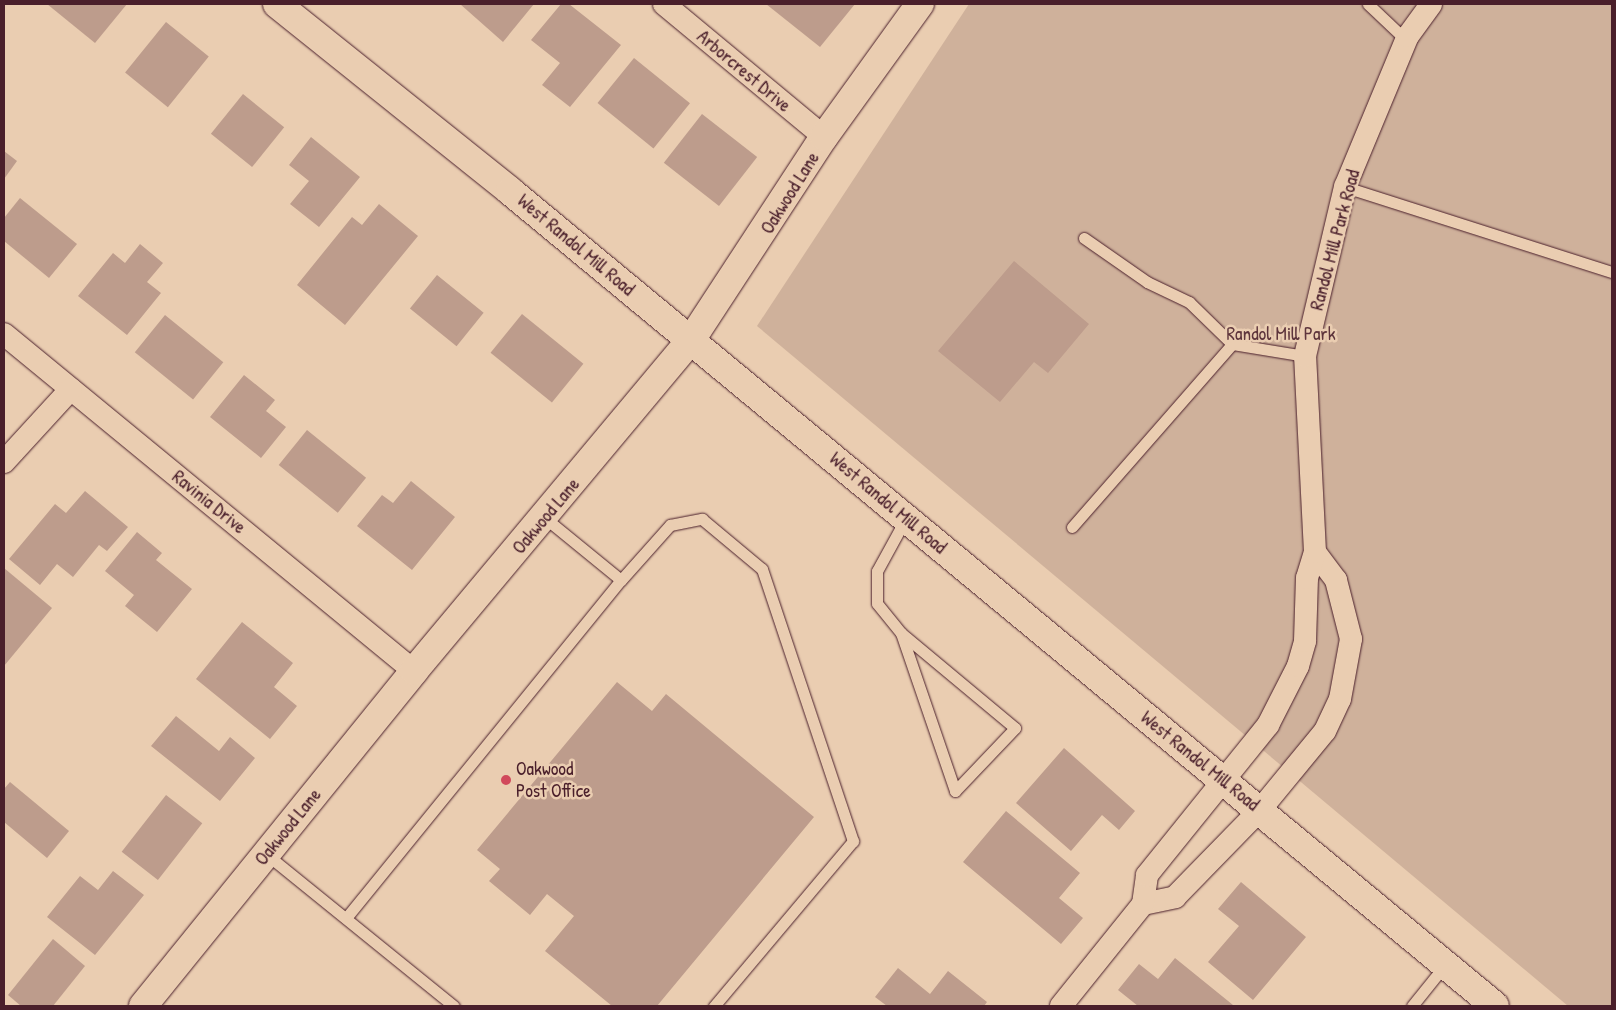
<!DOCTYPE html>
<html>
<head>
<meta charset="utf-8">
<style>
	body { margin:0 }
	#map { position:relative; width:1616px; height:1010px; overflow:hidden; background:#eacdb1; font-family:"Patrick Hand",sans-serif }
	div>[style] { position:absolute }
	.green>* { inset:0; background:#cfb19b }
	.building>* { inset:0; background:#bd9c8c; transform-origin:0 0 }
	.roads { filter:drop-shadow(0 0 1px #4a1f2b) drop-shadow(0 0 1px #4a1f2b) }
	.service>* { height:11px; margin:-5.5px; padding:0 5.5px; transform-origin:5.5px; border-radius:5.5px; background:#eacdb1 }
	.minor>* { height:22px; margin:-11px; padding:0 11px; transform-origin:11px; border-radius:11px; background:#eacdb1 }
	.tertiary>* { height:28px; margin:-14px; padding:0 14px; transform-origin:14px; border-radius:14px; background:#eacdb1 }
	.secondary>* { height:28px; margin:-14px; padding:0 14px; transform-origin:14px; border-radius:14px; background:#eacdb1 }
	.dots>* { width:14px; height:14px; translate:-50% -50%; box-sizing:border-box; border:2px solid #eacdb1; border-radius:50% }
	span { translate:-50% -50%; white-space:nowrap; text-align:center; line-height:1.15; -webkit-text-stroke:5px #eacdb1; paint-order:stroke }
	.street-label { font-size:19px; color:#4a1f2b }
	.park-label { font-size:19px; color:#5e353c }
	.poi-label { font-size:19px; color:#4a1f2b }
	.left { translate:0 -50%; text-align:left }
	.frame { position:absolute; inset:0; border:5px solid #4a1f2b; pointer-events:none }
</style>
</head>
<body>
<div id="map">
	<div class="green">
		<div style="clip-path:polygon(969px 4px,1612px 4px,1612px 1006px,1568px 1006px,757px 326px)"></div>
	</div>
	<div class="building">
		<div style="clip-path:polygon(47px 4px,127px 4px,95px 43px)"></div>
		<div style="clip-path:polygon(460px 4px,534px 4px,503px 42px)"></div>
		<div style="clip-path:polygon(561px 4px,569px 4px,621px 45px,570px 107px,542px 85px,560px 63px,531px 40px)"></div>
		<div style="clip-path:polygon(766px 4px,855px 4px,820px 47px)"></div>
		<div style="left:166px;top:22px;width:55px;height:65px;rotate:39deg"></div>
		<div style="left:634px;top:58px;width:72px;height:58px;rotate:39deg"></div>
		<div style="left:243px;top:94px;width:53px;height:51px;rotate:39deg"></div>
		<div style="left:702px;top:114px;width:70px;height:62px;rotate:38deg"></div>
		<div style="clip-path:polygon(311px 137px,360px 177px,319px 227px,290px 204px,309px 181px,289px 165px)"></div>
		<div style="clip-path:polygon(4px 151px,17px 161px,4px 179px)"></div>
		<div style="clip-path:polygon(20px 198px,77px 244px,49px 278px,4px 241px,4px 218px)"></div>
		<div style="clip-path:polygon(379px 204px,418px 236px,345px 325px,297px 285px,352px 217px,362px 225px)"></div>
		<div style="clip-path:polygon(140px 244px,163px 263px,147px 282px,161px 293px,127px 335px,78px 296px,113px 253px,125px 263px)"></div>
		<div style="clip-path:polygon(1014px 261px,1089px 324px,1048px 373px,1034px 362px,1000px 402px,938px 351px)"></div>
		<div style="left:437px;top:275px;width:60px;height:43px;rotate:39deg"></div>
		<div style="left:522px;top:314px;width:79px;height:50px;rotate:39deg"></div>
		<div style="left:165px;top:315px;width:75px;height:48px;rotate:39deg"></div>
		<div style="clip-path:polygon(244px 375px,275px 400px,266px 411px,286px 427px,261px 458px,210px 417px)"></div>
		<div style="left:307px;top:430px;width:76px;height:45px;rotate:39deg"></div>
		<div style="clip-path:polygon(411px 481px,455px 517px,412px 570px,357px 526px,382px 495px,393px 503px)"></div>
		<div style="clip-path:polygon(85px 491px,128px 527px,107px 551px,99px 545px,73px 577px,57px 564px,40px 585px,9px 559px,55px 504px,66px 513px)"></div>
		<div style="clip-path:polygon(137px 532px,162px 553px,156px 560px,192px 589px,157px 632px,125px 606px,134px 595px,105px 571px)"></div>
		<div style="clip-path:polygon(4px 568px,52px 608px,4px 666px)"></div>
		<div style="clip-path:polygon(242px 622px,293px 663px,274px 687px,297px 706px,270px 739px,196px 679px)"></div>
		<div style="clip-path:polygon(617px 682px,652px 711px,666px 694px,814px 817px,657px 1006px,612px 1006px,545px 951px,574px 916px,547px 894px,530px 915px,489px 881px,500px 869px,477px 850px)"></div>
		<div style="clip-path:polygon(176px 716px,219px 751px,230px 737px,255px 758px,220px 801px,151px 746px)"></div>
		<div style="clip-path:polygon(1064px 748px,1135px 811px,1119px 830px,1102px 815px,1071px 851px,1016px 803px)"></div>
		<div style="clip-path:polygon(10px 782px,69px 831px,47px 858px,4px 822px,4px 789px)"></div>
		<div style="left:166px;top:795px;width:46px;height:72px;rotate:38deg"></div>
		<div style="clip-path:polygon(1006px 811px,1080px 873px,1059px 898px,1083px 918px,1061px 944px,963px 862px)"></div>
		<div style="clip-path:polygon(113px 871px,144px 895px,95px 955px,47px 917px,80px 876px,98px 890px)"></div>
		<div style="clip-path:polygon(1241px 882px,1306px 937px,1253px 1000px,1208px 962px,1239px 926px,1218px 909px)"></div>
		<div style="clip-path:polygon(53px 939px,85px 966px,53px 1006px,21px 1006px,8px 995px)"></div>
		<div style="clip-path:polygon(1175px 958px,1233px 1005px,1232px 1006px,1138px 1006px,1118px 990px,1139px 964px,1158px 979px)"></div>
		<div style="clip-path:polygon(898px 968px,930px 994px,948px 971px,987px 1002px,984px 1006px,887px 1006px,875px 997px)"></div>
	</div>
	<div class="roads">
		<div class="service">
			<div style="left:1368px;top:4px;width:52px;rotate:43.5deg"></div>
			<div style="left:1345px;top:187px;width:280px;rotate:17.7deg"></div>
			<div style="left:1084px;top:238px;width:77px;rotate:34.9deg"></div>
			<div style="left:1147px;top:282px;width:47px;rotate:25.5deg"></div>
			<div style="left:1189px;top:302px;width:60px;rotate:44.3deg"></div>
			<div style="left:545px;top:518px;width:98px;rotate:39.2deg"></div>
			<div style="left:621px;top:580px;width:74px;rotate:-48.3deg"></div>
			<div style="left:670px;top:525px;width:33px;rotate:-11deg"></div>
			<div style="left:702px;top:519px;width:78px;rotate:39.8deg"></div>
			<div style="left:762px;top:569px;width:287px;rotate:71.5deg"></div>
			<div style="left:853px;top:841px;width:216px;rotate:130.1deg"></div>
			<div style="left:1072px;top:527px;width:243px;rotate:-48.8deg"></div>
			<div style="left:1232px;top:344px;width:74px;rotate:9.3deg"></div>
			<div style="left:901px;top:633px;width:167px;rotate:71.1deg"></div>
			<div style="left:955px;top:791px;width:87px;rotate:-46.4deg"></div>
			<div style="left:1015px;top:728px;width:148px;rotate:-140.2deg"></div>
			<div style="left:901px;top:633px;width:38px;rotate:-129deg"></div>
			<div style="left:877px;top:603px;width:32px;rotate:-90deg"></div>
			<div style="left:877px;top:571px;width:60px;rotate:-61.3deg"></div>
			<div style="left:266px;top:854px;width:242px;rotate:39deg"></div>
			<div style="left:346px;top:918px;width:436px;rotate:-50.9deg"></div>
			<div style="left:1412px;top:1006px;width:53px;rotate:-51.2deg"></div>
		</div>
		<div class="minor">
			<div style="left:664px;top:4px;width:208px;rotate:39.7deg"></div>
			<div style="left:4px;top:334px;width:531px;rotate:39.42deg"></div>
			<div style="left:4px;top:462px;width:99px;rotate:-47.5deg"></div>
			<div style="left:1143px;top:904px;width:33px;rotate:-12deg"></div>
			<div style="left:1175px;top:897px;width:122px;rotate:-45.7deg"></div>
			<div style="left:1260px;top:810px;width:102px;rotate:-50.6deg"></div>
			<div style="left:1325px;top:731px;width:35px;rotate:-65deg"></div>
			<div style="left:1340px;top:699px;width:61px;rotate:-79.6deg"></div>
			<div style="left:1351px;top:639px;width:61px;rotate:-104.3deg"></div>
			<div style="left:1336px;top:580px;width:35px;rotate:-127deg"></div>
			<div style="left:1061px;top:1006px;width:131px;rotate:-51.2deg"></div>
			<div style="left:1143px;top:904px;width:29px;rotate:-82deg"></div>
			<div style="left:1147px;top:875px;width:193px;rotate:-51.1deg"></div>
			<div style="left:1268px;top:725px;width:66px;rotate:-63deg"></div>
			<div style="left:1298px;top:666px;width:26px;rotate:-74deg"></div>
			<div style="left:1305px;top:641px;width:63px;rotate:-88.2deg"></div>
			<div style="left:1307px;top:578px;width:27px;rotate:-73deg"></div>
			<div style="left:1315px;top:552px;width:196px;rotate:-92.9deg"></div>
			<div style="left:1305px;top:356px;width:174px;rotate:-76.7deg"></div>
			<div style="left:1345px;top:187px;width:164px;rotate:-67.4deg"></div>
			<div style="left:1408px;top:36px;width:39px;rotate:-54deg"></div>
		</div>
		<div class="tertiary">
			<div style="left:143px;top:1006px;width:431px;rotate:-51deg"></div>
			<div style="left:414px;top:671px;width:432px;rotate:-50.1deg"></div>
			<div style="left:691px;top:340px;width:243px;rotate:-56.8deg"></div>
			<div style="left:824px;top:137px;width:164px;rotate:-54.2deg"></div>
		</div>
		<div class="secondary">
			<div style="left:277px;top:4px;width:299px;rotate:38.7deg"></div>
			<div style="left:510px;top:191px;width:1278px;rotate:39.6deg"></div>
		</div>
	</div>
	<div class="dots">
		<div style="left:506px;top:780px;background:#d1495b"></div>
	</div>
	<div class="street-label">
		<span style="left:744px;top:71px;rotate:40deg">Arborcrest Drive</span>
		<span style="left:790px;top:193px;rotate:-58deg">Oakwood Lane</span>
		<span style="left:1335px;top:240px;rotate:-75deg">Randol Mill Park Road</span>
		<span style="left:576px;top:245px;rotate:40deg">West Randol Mill Road</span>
		<span style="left:209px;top:502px;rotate:39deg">Ravinia Drive</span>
		<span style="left:888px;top:503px;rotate:40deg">West Randol Mill Road</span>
		<span style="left:546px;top:516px;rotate:-50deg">Oakwood Lane</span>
		<span style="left:1200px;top:761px;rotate:39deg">West Randol Mill Road</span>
		<span style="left:288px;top:827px;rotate:-51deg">Oakwood Lane</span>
	</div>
	<div class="park-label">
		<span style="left:1281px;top:334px">Randol Mill Park</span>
	</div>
	<div class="poi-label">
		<span class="left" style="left:516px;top:780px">Oakwood<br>Post Office</span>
	</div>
	<div class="frame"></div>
</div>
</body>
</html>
